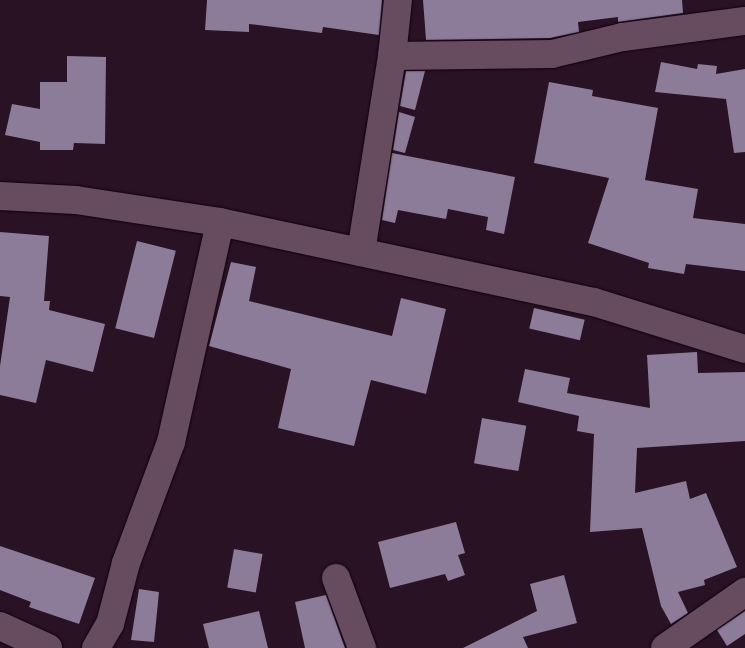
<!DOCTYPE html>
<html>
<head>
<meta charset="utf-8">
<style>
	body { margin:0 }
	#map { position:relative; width:745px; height:648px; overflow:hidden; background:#291224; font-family:"Libre Baskerville",serif }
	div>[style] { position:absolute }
	.building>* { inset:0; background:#8c7b99; transform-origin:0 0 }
	.roads { filter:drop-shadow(0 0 1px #10010d) drop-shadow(0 0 1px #10010d) }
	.street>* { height:28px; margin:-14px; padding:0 14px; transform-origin:14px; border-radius:14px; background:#674b5f }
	span { translate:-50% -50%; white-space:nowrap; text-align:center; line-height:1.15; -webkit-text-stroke:5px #0c0409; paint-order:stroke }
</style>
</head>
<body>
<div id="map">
	<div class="building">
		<div style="clip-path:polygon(207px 0,382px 0,379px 35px,323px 27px,322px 33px,249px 24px,249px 32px,205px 30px)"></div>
		<div style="clip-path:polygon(423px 0,682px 0,683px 13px,618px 22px,618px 17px,578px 22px,579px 32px,550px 38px,426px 40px)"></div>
		<div style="clip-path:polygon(67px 56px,106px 57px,105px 144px,74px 143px,73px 150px,40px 150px,40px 142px,5px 135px,12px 104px,40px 109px,40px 82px,67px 82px)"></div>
		<div style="clip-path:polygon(661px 62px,697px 69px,698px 64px,717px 66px,716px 74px,745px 69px,745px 152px,734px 153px,726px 99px,655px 92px)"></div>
		<div style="clip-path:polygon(406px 71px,425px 71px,415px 110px,400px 106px)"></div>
		<div style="clip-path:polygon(549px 82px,593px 90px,592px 96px,658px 108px,645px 180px,698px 189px,693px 218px,745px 224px,745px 271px,686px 264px,684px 274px,648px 268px,649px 263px,588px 243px,609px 178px,534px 163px)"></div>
		<div style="clip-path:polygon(399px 112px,415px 117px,405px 153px,393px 150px)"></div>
		<div style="clip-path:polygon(392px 153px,515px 177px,504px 234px,486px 230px,488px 217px,448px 209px,446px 219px,398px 210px,395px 223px,382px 220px)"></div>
		<div style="clip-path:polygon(0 232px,49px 236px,44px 301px,50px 301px,49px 310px,105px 324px,93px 372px,46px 360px,36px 403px,0 395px,0 366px,10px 297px,0 296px)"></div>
		<div style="left:137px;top:241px;width:40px;height:90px;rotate:14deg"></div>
		<div style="clip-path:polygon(231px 262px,256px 267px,249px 301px,392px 336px,401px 298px,446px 309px,426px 394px,371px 380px,354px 446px,278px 428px,291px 369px,209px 346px)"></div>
		<div style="left:534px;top:308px;width:52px;height:21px;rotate:13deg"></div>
		<div style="clip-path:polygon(697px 352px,698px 373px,745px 372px,745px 441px,637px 448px,635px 493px,686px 481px,690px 499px,706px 493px,737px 567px,704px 580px,705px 585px,678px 592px,688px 613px,671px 624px,661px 606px,642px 528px,590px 532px,594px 434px,577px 431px,579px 416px,518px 402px,525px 369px,570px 378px,567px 393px,650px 408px,647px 355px)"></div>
		<div style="left:482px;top:418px;width:45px;height:46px;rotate:10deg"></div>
		<div style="clip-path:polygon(456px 522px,465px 553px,458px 555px,465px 575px,448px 581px,445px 574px,390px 588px,378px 542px)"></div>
		<div style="clip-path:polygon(0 546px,95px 578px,79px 624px,29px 607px,31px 602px,0 590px)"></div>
		<div style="left:234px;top:549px;width:29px;height:39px;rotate:10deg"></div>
		<div style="clip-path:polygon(564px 575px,577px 623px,523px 637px,528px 648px,463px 648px,537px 611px,530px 584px)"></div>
		<div style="clip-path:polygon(139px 589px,159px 592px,154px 642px,131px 640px)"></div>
		<div style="clip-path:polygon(326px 595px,345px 648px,305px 648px,295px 602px)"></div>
		<div style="clip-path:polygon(259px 611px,268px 648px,209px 648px,203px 624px)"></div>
		<div style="clip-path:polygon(745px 611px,745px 634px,727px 646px,717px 630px)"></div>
	</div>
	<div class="roads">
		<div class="street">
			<div style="left:392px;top:56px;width:160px;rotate:-0.7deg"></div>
			<div style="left:552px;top:54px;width:73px;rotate:-13.5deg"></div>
			<div style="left:623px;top:37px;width:123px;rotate:-7.5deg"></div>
			<div style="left:0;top:196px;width:76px;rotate:3deg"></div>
			<div style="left:76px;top:200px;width:146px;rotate:8.7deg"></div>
			<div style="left:220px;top:222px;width:382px;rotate:12.1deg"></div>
			<div style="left:594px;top:302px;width:158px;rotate:17.3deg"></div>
			<div style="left:361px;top:252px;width:198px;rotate:-81deg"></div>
			<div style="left:392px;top:56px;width:56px;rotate:-83.9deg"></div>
			<div style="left:336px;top:578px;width:75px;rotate:69.6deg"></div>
			<div style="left:0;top:626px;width:53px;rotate:24.6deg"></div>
			<div style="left:96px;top:648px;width:28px;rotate:-60deg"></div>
			<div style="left:110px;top:624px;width:63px;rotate:-75.3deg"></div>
			<div style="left:126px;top:563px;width:129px;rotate:-69.6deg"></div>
			<div style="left:171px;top:442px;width:225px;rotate:-77.4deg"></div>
			<div style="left:665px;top:648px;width:98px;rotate:-35deg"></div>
		</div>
	</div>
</div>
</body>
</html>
